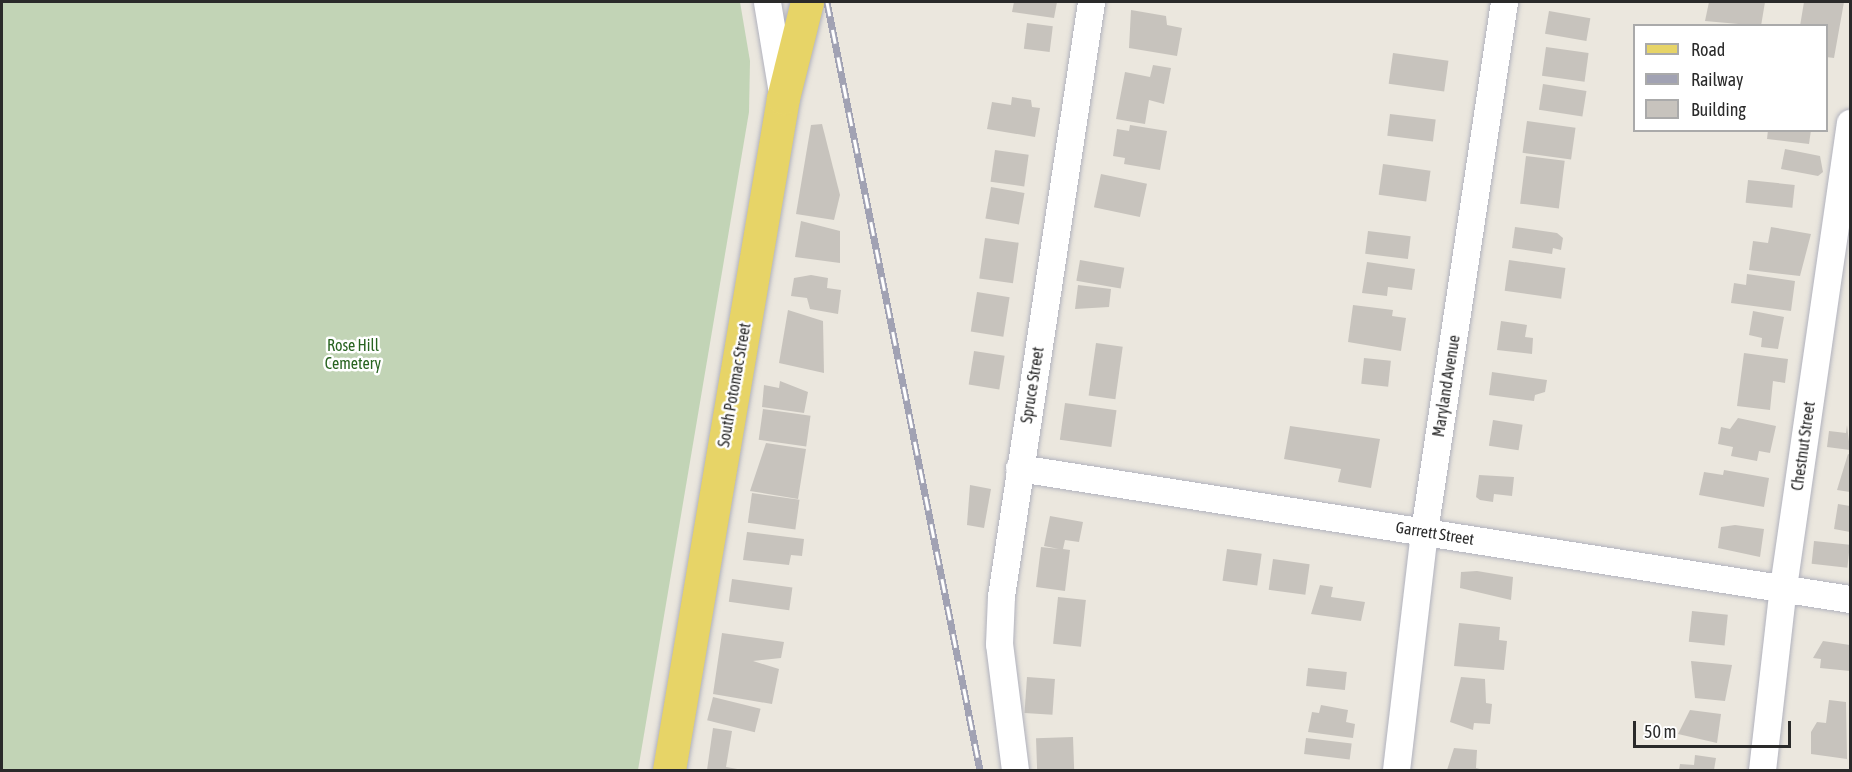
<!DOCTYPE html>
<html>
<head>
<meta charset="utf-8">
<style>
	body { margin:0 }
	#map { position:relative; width:1852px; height:772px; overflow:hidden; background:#ebe7de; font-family:"Asap Condensed",sans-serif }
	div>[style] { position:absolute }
	.cemetery>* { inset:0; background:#c2d4b6 }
	.building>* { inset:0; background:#c7c3bd; transform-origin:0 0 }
	.roads { filter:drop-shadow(0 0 2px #b1b2bd) drop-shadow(0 0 2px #b1b2bd) }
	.minor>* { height:27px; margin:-13.5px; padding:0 13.5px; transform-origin:13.5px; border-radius:13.5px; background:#fff }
	.major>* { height:33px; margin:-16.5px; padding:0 16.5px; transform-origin:16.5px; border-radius:16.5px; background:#e7d467 }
	.rail>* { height:7px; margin-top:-3.5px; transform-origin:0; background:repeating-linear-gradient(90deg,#fff 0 14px,#a1a2b3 0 28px); box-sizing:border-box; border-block:2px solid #a1a2b3 }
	span { translate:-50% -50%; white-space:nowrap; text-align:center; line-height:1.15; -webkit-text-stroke:5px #fff; paint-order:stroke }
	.park-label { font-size:16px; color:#27631f }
	.street-label { font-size:16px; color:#2a2a2a }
	.frame { position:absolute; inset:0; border:3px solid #2a2a2a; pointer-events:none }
	.legend { position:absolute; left:1633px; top:24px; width:195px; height:108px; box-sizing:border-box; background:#fff; border:2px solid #aaa; margin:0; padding:8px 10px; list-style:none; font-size:18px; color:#2a2a2a }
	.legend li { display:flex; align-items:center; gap:12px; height:30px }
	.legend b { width:30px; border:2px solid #aaa }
	.scale { position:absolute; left:1633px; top:721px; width:158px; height:27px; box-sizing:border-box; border:3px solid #2a2a2a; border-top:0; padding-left:8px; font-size:18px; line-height:21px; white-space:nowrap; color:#2a2a2a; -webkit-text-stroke:4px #fff; paint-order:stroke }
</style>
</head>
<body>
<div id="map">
	<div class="cemetery">
		<div style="clip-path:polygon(2px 2px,740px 2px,750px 61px,749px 112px,638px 770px,2px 770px)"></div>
	</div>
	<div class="building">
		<div style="clip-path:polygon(1014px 2px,1057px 2px,1054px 18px,1012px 12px)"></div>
		<div style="clip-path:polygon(1709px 2px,1765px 2px,1761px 26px,1705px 21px)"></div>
		<div style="clip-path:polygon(1804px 2px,1844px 2px,1834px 58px,1826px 57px,1826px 26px,1800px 26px)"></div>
		<div style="clip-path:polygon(1131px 10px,1166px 16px,1167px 25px,1182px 28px,1177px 56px,1129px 48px)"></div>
		<div style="left:1549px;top:11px;width:42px;height:23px;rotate:10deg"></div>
		<div style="left:1027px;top:23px;width:26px;height:26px;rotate:7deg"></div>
		<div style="left:1546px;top:47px;width:43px;height:29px;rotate:8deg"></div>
		<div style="left:1393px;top:53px;width:56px;height:31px;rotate:8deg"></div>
		<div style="clip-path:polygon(1153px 65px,1171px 68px,1164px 104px,1149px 100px,1145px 124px,1116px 119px,1125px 72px,1150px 77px)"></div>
		<div style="left:1543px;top:84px;width:44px;height:26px;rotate:9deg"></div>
		<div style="clip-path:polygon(1012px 97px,1031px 100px,1032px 107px,1040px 108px,1035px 137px,987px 129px,992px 102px,1011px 105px)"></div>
		<div style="left:1390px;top:114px;width:46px;height:22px;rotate:7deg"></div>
		<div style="left:1527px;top:121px;width:49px;height:32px;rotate:8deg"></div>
		<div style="clip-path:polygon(822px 124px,840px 195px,834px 220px,796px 214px,811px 125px)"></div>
		<div style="clip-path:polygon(1130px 125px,1167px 131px,1160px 170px,1124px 164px,1125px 158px,1113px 156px,1117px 129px,1129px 131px)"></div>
		<div style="clip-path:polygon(1768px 130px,1811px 130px,1809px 144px,1767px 139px)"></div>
		<div style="clip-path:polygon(1785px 149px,1820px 156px,1823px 172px,1818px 176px,1781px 169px)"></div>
		<div style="left:995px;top:150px;width:34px;height:32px;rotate:8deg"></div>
		<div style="left:1526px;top:156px;width:39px;height:48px;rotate:7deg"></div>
		<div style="left:1383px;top:164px;width:48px;height:31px;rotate:8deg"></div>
		<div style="left:1101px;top:174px;width:47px;height:34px;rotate:12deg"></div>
		<div style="left:1748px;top:180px;width:47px;height:23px;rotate:6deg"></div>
		<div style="left:991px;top:187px;width:34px;height:32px;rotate:10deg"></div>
		<div style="clip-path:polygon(801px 221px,840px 231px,840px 263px,795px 257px)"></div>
		<div style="clip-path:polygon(1515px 227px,1557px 233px,1563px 238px,1561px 250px,1553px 248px,1552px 254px,1512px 248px)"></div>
		<div style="clip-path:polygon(1771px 227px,1811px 234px,1800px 276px,1749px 270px,1753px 241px,1768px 243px)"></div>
		<div style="left:1368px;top:231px;width:43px;height:23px;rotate:7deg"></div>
		<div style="left:985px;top:238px;width:34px;height:41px;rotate:8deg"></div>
		<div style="left:1080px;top:260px;width:45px;height:21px;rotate:10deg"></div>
		<div style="left:1509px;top:260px;width:57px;height:31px;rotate:8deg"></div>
		<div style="clip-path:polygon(1367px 262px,1415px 269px,1412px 290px,1388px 287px,1387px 296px,1362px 293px)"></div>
		<div style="clip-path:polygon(1747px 274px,1795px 281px,1791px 311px,1731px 303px,1734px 283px,1746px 285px)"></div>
		<div style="clip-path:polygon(811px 275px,828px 278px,827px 288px,841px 290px,838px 314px,810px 309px,807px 298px,791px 296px,794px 278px)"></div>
		<div style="clip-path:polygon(1078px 285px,1111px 289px,1109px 307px,1075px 309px)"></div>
		<div style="left:977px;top:292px;width:33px;height:40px;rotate:9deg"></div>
		<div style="clip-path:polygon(1353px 305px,1393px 310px,1392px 316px,1406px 318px,1401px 351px,1348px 342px)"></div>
		<div style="clip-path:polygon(788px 310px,823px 321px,824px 373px,779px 363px)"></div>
		<div style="clip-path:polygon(1753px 311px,1784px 317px,1778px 349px,1761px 347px,1762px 338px,1749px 335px)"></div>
		<div style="clip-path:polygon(1501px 321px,1527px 325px,1525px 337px,1533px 338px,1532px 354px,1497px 350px)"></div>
		<div style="left:1096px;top:343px;width:27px;height:53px;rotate:8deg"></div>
		<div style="left:974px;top:351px;width:31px;height:34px;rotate:9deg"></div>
		<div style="clip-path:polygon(1744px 353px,1788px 359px,1785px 383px,1773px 381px,1770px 410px,1737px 406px)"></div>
		<div style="left:1364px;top:358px;width:27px;height:26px;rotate:6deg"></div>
		<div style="clip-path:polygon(1492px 372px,1547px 380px,1545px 392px,1535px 395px,1534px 401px,1489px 395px)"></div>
		<div style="clip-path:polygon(780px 381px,808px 392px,804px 413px,762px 407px,764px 385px,779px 388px)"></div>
		<div style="left:1065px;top:403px;width:52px;height:37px;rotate:8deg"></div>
		<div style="left:763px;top:409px;width:48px;height:31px;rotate:8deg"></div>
		<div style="clip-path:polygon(1738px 418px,1776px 426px,1770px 453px,1759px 451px,1757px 461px,1731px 456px,1733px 447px,1718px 444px,1721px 427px,1730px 429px)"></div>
		<div style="left:1493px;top:420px;width:30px;height:26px;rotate:9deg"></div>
		<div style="clip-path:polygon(1847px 425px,1850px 450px,1827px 447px,1829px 431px,1846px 433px)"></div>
		<div style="clip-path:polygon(1290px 426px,1380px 439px,1371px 488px,1338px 482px,1341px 469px,1284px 459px)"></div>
		<div style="clip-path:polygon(766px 443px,806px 449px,798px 499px,750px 491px)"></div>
		<div style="clip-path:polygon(1848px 454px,1850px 455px,1850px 492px,1837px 490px)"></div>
		<div style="clip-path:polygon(1724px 470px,1769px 478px,1764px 507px,1699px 495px,1704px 472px,1723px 475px)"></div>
		<div style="clip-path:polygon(1479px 475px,1514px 477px,1512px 496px,1494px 494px,1493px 502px,1480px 500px,1476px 497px)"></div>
		<div style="clip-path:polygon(970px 485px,991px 489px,984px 528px,967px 525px)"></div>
		<div style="left:752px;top:493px;width:48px;height:30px;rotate:8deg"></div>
		<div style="clip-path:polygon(1838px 504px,1850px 506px,1850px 532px,1834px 529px)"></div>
		<div style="clip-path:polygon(1050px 516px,1083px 522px,1079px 542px,1065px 540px,1063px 549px,1070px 550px,1065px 591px,1036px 587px,1041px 547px,1059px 549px,1044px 546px)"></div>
		<div style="clip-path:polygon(1735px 525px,1764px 529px,1760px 557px,1718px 548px,1721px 527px)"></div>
		<div style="clip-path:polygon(747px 532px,804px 539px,802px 556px,791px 555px,789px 565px,743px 560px)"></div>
		<div style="left:1814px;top:541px;width:36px;height:23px;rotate:6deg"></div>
		<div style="left:1227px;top:549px;width:35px;height:32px;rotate:8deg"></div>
		<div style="left:1273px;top:559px;width:37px;height:31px;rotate:8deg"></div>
		<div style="clip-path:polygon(1477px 571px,1513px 577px,1511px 600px,1460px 588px,1461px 572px)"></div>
		<div style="left:732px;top:579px;width:61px;height:23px;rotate:8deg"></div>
		<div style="clip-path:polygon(1320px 585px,1333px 587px,1331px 597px,1365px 602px,1361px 621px,1311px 614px)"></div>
		<div style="left:1058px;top:597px;width:28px;height:47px;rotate:6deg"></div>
		<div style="left:1692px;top:611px;width:36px;height:31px;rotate:6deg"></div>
		<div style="clip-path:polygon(1459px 623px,1500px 627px,1499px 640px,1507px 641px,1504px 670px,1454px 666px)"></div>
		<div style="clip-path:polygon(722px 633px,784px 642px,781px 658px,753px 661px,779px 669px,772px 704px,713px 694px)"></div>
		<div style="clip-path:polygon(1823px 641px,1850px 645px,1850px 671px,1820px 668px,1821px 659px,1813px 658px)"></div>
		<div style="clip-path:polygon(1691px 661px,1732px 665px,1725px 701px,1695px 698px)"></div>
		<div style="left:1308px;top:668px;width:39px;height:18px;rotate:6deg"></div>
		<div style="left:1027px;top:677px;width:28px;height:36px;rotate:4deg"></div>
		<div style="clip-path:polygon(1461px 677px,1485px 679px,1486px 703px,1492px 704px,1490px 724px,1474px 723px,1473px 730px,1450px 722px)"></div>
		<div style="left:713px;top:697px;width:49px;height:24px;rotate:14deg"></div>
		<div style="clip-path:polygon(1829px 700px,1846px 702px,1847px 759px,1811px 754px,1811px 732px,1817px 722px,1826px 723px)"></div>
		<div style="clip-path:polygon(1321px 705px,1348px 710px,1346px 722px,1355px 724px,1353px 738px,1308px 732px,1312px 712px,1319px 713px)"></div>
		<div style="clip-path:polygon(1690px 710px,1721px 714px,1717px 743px,1678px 734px)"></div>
		<div style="clip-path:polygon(713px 728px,732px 731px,726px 767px,743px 770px,707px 770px)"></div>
		<div style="left:1073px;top:737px;width:33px;height:37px;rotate:88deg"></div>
		<div style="left:1306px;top:738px;width:46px;height:16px;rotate:7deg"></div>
		<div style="clip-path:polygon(1454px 748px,1477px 750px,1476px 768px,1484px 770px,1447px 770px)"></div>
		<div style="clip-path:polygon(1695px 755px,1716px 758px,1714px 770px,1679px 770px,1680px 764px,1694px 765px)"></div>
	</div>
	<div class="roads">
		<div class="minor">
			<div style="left:767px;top:2px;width:92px;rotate:80.6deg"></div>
			<div style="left:1019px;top:468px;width:841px;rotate:8.96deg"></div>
			<div style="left:1015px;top:770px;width:127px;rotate:-97.2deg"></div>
			<div style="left:999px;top:644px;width:48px;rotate:-87.6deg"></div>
			<div style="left:1001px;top:596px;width:601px;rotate:-81.38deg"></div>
			<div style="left:1396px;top:770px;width:241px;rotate:-83.3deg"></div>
			<div style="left:1424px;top:531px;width:535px;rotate:-81.4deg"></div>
			<div style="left:1762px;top:770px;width:184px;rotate:-83.5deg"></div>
			<div style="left:1783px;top:587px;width:469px;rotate:-81.8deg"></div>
		</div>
		<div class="major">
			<div style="left:669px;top:770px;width:682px;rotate:-80.37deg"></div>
			<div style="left:783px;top:98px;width:99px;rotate:-76deg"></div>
		</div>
	</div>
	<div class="rail">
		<div style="left:827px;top:2px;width:783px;rotate:78.73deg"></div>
	</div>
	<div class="park-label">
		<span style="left:353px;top:354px">Rose Hill<br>Cemetery</span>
	</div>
	<div class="street-label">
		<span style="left:734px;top:385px;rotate:-80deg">South Potomac Street</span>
		<span style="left:1032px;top:385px;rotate:-81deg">Spruce Street</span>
		<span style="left:1446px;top:386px;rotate:-81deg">Maryland Avenue</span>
		<span style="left:1803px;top:446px;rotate:-82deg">Chestnut Street</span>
		<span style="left:1435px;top:533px;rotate:9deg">Garrett Street</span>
	</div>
	<div class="frame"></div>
	<ul class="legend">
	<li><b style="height:8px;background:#e7d467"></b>Road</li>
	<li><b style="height:8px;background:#a1a2b3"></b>Railway</li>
	<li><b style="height:16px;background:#c7c3bd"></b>Building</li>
	</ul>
	<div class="scale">50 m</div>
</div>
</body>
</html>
